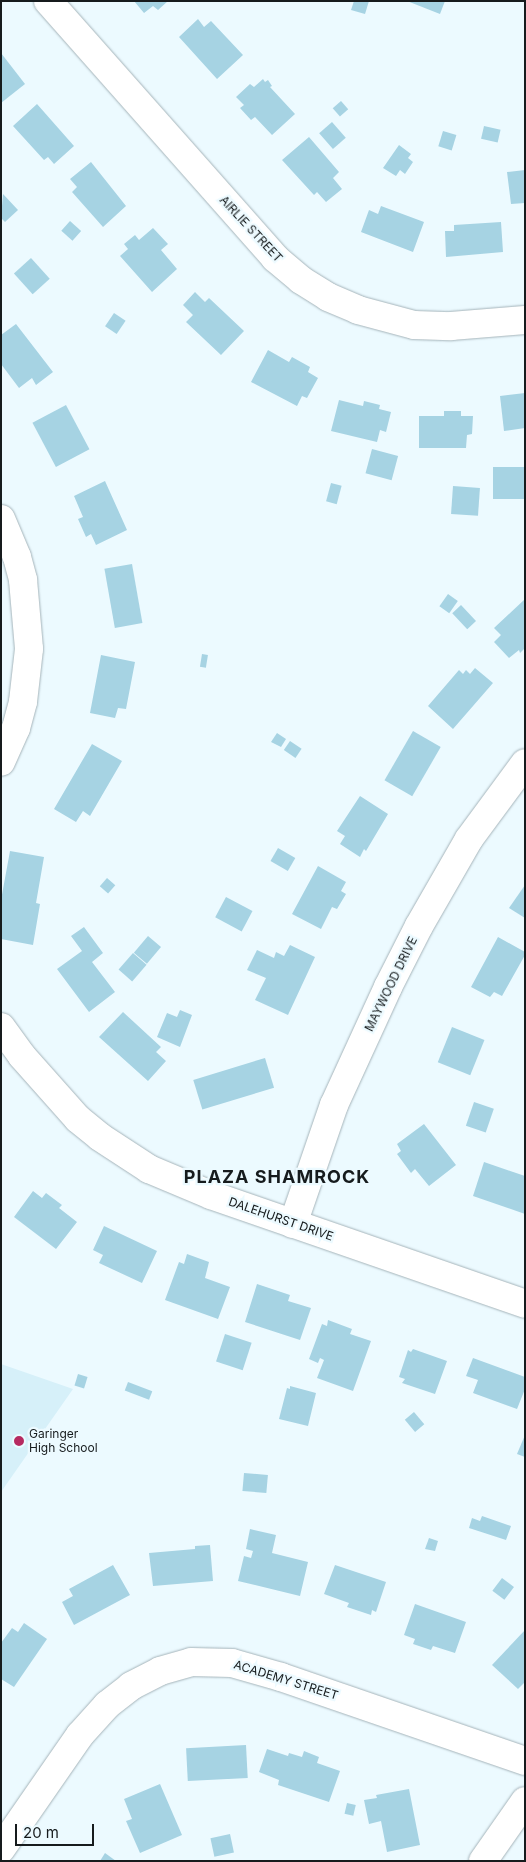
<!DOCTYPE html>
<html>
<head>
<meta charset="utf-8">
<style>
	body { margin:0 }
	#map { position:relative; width:526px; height:1862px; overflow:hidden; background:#ecfaff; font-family:Inter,sans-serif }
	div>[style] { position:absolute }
	.built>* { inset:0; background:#d6f0f9 }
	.building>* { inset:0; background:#a6d3e3; transform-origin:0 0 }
	.roads { filter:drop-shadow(0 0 1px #a5b4ba) drop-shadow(0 0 1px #a5b4ba) }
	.street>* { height:28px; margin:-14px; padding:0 14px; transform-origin:14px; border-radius:14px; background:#fff }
	.dots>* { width:14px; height:14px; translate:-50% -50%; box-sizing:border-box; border:2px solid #ecfaff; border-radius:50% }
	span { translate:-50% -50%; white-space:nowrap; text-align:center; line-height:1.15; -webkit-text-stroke:4.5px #ecfaff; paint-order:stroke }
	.street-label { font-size:12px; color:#161b1d }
	.poi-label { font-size:12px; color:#161b1d }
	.left { translate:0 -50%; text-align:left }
	.district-label { font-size:18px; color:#161b1d; font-weight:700; letter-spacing:1px }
	.frame { position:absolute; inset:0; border:2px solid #161b1d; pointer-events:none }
	.scale { position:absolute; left:15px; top:1824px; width:79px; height:22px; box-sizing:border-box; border:2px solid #161b1d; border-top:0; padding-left:6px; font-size:15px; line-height:18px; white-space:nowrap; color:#161b1d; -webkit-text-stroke:4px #ecfaff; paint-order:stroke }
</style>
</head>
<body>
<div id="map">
	<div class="built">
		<div style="clip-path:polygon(1px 1364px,73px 1389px,1px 1492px)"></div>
	</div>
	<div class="building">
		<div style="clip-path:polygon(134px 1px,168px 1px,158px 10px,153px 6px,144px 13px)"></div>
		<div style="clip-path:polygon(354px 1px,369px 1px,365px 14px,351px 10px)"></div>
		<div style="clip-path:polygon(407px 1px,445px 1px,440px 14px)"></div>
		<div style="clip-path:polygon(198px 19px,204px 27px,211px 21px,243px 55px,217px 79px,179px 37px)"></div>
		<div style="clip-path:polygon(1px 53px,25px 84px,1px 103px)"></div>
		<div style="clip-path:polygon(263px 79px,265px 82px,268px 80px,272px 86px,270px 87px,295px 114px,272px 135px,255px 117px,251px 120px,240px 108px,244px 105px,236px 97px,250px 84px,254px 87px)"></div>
		<div style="left:341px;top:101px;width:11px;height:11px;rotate:49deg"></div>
		<div style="clip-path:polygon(37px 104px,74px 146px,54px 164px,48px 157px,44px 160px,13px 126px)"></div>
		<div style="left:332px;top:122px;width:21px;height:17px;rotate:49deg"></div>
		<div style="left:484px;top:126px;width:17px;height:13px;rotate:13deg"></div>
		<div style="left:443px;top:131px;width:14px;height:16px;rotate:17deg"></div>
		<div style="clip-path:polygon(309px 137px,339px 172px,333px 178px,342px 189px,326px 202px,317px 192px,314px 195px,282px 160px)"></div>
		<div style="clip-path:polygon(399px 145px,411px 154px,408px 158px,413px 162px,405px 174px,400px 170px,396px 176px,383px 168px)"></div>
		<div style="clip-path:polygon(91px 162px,126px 206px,103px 227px,72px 192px,77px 187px,70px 179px)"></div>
		<div style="clip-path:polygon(525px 170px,525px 203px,511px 204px,507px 172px)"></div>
		<div style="clip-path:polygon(3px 194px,18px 210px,5px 222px,1px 218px)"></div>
		<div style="clip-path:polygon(381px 206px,424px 222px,413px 252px,361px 232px,369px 210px,378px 214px)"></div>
		<div style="left:70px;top:221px;width:15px;height:13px;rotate:42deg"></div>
		<div style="clip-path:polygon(501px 222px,503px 252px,446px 257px,445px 231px,454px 231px,454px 225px)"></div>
		<div style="clip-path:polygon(153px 228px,168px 244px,161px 250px,177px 269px,152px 292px,120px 256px,128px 249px,124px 244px,135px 235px,139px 240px)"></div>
		<div style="left:31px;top:258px;width:28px;height:23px;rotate:48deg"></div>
		<div style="clip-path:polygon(195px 292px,205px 302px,209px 298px,244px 331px,221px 355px,186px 322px,193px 315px,183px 305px)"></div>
		<div style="left:114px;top:313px;width:14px;height:16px;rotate:34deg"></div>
		<div style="clip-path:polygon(16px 324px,53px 372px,36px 385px,32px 378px,19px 388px,1px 364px,1px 335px)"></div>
		<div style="clip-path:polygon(268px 350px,289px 362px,292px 357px,310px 367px,308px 372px,318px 378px,307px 398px,302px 396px,297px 406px,251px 382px)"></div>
		<div style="clip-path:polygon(525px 393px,525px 428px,504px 431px,500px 396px)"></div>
		<div style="clip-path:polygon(339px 400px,363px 406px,364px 401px,380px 405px,379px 409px,391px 412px,386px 432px,380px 430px,377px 442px,331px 431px)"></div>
		<div style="left:66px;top:405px;width:50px;height:38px;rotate:62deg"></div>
		<div style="clip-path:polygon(444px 411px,461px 411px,461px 416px,473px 416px,472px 434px,467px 435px,466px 448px,419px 448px,419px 416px,444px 416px)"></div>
		<div style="left:372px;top:449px;width:27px;height:25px;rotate:15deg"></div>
		<div style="left:525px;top:467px;width:32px;height:32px;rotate:90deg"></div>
		<div style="clip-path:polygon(105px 481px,127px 530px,96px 545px,91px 534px,86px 537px,78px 519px,83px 517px,74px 496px)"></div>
		<div style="left:331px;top:483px;width:11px;height:19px;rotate:15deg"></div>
		<div style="left:453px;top:486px;width:27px;height:28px;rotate:4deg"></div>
		<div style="left:132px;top:564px;width:60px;height:28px;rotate:80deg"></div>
		<div style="left:448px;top:594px;width:12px;height:15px;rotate:35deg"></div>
		<div style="clip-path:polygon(525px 599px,525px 648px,520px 653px,519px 650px,509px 658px,494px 642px,501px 635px,494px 628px)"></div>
		<div style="left:461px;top:605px;width:22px;height:12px;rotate:47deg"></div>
		<div style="left:202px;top:654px;width:6px;height:13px;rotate:9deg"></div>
		<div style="clip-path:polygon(101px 655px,135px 662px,126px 709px,118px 708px,115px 718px,90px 713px)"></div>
		<div style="clip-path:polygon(475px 668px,493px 683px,453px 729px,428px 706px,459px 670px,463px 674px,466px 670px,470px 674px)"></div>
		<div style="left:413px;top:731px;width:32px;height:57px;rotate:30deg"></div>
		<div style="clip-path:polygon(277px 733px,286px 739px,281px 747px,271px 742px)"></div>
		<div style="left:290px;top:741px;width:14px;height:11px;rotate:34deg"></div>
		<div style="clip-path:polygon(92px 744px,122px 761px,90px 816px,83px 811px,76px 822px,54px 809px)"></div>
		<div style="clip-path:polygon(360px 796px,388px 814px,366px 851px,364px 849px,360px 857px,340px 844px,345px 836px,337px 831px)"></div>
		<div style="left:278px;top:848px;width:20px;height:15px;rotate:30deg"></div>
		<div style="clip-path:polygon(10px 851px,44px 857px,36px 903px,40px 904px,33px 945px,1px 939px,1px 900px)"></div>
		<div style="clip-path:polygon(318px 866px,346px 882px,341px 891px,346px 894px,337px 909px,332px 907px,321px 929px,292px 914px)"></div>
		<div style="left:107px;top:878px;width:11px;height:11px;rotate:41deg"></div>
		<div style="clip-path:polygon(525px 885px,525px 918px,509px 908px)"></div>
		<div style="left:226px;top:897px;width:30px;height:23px;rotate:28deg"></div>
		<div style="clip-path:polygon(84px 927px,103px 953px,92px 962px,115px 992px,89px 1012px,57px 969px,82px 951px,71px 936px)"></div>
		<div style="left:148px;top:936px;width:17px;height:22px;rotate:40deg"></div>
		<div style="clip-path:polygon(498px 937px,525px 952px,525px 955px,502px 996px,494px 992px,490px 997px,471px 987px)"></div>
		<div style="clip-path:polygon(290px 945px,315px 957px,288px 1015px,255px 1000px,266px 978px,247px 970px,257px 950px,274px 958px,276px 952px,284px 956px)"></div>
		<div style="left:133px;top:953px;width:18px;height:22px;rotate:41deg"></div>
		<div style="clip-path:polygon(180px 1010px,192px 1015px,180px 1047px,157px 1037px,167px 1013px,177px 1017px)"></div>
		<div style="clip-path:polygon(123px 1012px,161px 1047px,156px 1052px,166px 1061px,148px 1081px,99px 1037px)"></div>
		<div style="left:452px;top:1027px;width:35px;height:38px;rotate:22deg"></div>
		<div style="left:265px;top:1058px;width:31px;height:75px;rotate:73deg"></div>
		<div style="left:474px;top:1102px;width:21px;height:25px;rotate:19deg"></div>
		<div style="clip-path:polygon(424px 1124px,456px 1165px,429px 1186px,415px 1169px,411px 1173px,397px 1154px,401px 1151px,397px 1144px)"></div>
		<div style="clip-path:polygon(484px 1162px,525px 1176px,525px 1214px,473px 1196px)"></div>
		<div style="clip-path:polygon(33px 1191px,42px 1198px,46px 1193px,62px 1205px,59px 1208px,77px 1222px,56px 1249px,14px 1217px)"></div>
		<div style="clip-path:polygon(104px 1226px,157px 1251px,142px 1283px,99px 1263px,103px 1255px,93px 1250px)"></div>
		<div style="clip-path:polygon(187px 1254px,209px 1262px,205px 1278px,230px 1287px,218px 1319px,165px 1300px,179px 1262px,184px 1264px)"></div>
		<div style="clip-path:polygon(257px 1284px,290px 1295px,288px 1301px,311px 1308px,300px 1340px,245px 1322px)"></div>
		<div style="clip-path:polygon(328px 1320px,352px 1329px,350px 1334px,371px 1341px,353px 1391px,317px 1378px,324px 1360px,320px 1358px,318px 1363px,309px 1359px,322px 1324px,327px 1326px)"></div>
		<div style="left:225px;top:1334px;width:28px;height:29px;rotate:18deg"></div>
		<div style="clip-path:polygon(413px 1349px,447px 1361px,435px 1394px,402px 1383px,405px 1379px,399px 1377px,408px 1350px,411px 1352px)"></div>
		<div style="clip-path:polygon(473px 1358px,525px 1377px,525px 1389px,517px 1409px,473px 1393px,478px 1380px,466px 1376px)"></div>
		<div style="left:78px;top:1374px;width:10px;height:12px;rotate:17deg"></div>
		<div style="left:128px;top:1382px;width:26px;height:9px;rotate:21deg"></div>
		<div style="clip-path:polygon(290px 1386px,316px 1393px,308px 1426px,279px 1419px,287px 1388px,290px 1389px)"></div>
		<div style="left:414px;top:1412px;width:16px;height:12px;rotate:50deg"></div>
		<div style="clip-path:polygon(525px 1435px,525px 1457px,517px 1454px)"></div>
		<div style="left:244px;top:1473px;width:24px;height:18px;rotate:5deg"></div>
		<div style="clip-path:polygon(482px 1516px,511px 1526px,506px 1540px,469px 1528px,472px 1518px,480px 1521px)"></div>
		<div style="clip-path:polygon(250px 1529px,276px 1535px,272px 1553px,308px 1562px,300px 1596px,238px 1581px,244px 1556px,251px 1558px,253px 1551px,246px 1549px)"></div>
		<div style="clip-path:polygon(429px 1538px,438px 1541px,435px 1551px,425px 1549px)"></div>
		<div style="clip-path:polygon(210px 1545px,213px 1581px,153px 1586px,149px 1553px,195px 1549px,195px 1546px)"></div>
		<div style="clip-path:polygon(113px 1565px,130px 1595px,74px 1625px,62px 1602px,73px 1596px,69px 1589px)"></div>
		<div style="clip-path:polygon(335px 1565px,386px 1582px,376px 1612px,372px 1610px,371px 1615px,347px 1607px,349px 1603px,324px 1594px)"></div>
		<div style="left:502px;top:1578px;width:15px;height:16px;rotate:37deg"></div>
		<div style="clip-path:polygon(415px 1604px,466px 1622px,455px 1653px,433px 1646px,431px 1650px,413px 1644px,415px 1639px,404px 1635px)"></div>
		<div style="clip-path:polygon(24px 1623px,47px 1639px,14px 1687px,1px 1679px,1px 1643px,12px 1628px,18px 1632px)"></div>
		<div style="clip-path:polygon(525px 1630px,525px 1682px,518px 1689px,492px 1665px)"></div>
		<div style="left:246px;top:1745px;width:33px;height:60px;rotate:87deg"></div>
		<div style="clip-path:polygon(267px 1749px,288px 1756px,289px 1753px,302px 1757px,304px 1751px,319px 1757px,317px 1763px,340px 1771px,329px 1802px,278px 1785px,279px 1780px,259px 1772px)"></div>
		<div style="clip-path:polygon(160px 1784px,182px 1835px,140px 1853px,126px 1821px,132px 1819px,124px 1799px)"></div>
		<div style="clip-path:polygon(409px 1789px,420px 1845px,387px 1852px,381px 1821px,369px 1824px,364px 1800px,377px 1798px,376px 1795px)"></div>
		<div style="left:347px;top:1803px;width:9px;height:11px;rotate:13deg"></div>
		<div style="left:230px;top:1834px;width:19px;height:20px;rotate:78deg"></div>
		<div style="clip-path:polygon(105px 1853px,116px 1861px,100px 1861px)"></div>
	</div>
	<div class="roads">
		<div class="street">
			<div style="left:48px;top:1px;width:343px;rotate:48.5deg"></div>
			<div style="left:275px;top:258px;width:34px;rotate:40deg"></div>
			<div style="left:301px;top:280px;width:32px;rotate:32deg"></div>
			<div style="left:328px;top:297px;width:33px;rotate:23deg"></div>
			<div style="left:358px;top:310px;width:58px;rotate:15deg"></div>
			<div style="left:414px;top:325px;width:37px;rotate:2deg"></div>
			<div style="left:451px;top:326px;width:74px;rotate:-4.6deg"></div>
			<div style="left:1px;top:519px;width:41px;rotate:67.2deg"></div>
			<div style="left:17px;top:557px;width:24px;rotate:75deg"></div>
			<div style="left:23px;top:580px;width:69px;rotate:85deg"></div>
			<div style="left:29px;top:649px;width:53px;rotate:96.5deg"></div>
			<div style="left:23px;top:702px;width:27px;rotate:105deg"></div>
			<div style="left:16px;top:728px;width:37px;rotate:114deg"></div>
			<div style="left:1px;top:1027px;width:36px;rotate:54deg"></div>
			<div style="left:22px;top:1056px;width:84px;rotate:48.4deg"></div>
			<div style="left:78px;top:1119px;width:28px;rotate:39deg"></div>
			<div style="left:100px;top:1137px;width:59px;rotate:33.1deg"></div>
			<div style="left:149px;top:1169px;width:67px;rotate:22.8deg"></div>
			<div style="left:211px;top:1195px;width:332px;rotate:19.1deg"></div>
			<div style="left:293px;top:1224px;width:126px;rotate:-71deg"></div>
			<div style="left:334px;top:1105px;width:130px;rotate:-65.4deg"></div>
			<div style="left:388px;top:987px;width:68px;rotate:-63.1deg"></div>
			<div style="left:419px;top:926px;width:100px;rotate:-60.1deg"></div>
			<div style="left:469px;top:839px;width:94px;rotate:-53.6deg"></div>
			<div style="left:1px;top:1849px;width:139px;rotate:-55.3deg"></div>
			<div style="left:80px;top:1735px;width:40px;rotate:-48deg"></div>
			<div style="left:107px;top:1705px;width:31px;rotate:-38deg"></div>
			<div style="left:131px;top:1686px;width:33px;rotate:-27deg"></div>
			<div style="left:160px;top:1671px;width:32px;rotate:-16deg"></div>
			<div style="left:191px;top:1662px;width:41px;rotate:1.4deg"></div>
			<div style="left:232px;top:1663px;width:51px;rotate:15.9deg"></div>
			<div style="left:281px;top:1677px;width:258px;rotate:19deg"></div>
			<div style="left:483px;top:1861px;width:73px;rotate:-55deg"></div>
		</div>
	</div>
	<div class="dots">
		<div style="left:19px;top:1441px;background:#b62a61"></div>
	</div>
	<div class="street-label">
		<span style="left:251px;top:229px;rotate:47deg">AIRLIE STREET</span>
		<span style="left:391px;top:984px;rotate:-64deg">MAYWOOD DRIVE</span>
		<span style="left:281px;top:1219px;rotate:19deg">DALEHURST DRIVE</span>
		<span style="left:286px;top:1680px;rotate:17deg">ACADEMY STREET</span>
	</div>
	<div class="poi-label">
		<span class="left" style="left:29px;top:1441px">Garinger<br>High School</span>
	</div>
	<div class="district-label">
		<span style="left:277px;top:1177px">PLAZA SHAMROCK</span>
	</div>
	<div class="frame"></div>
	<div class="scale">20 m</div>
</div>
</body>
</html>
